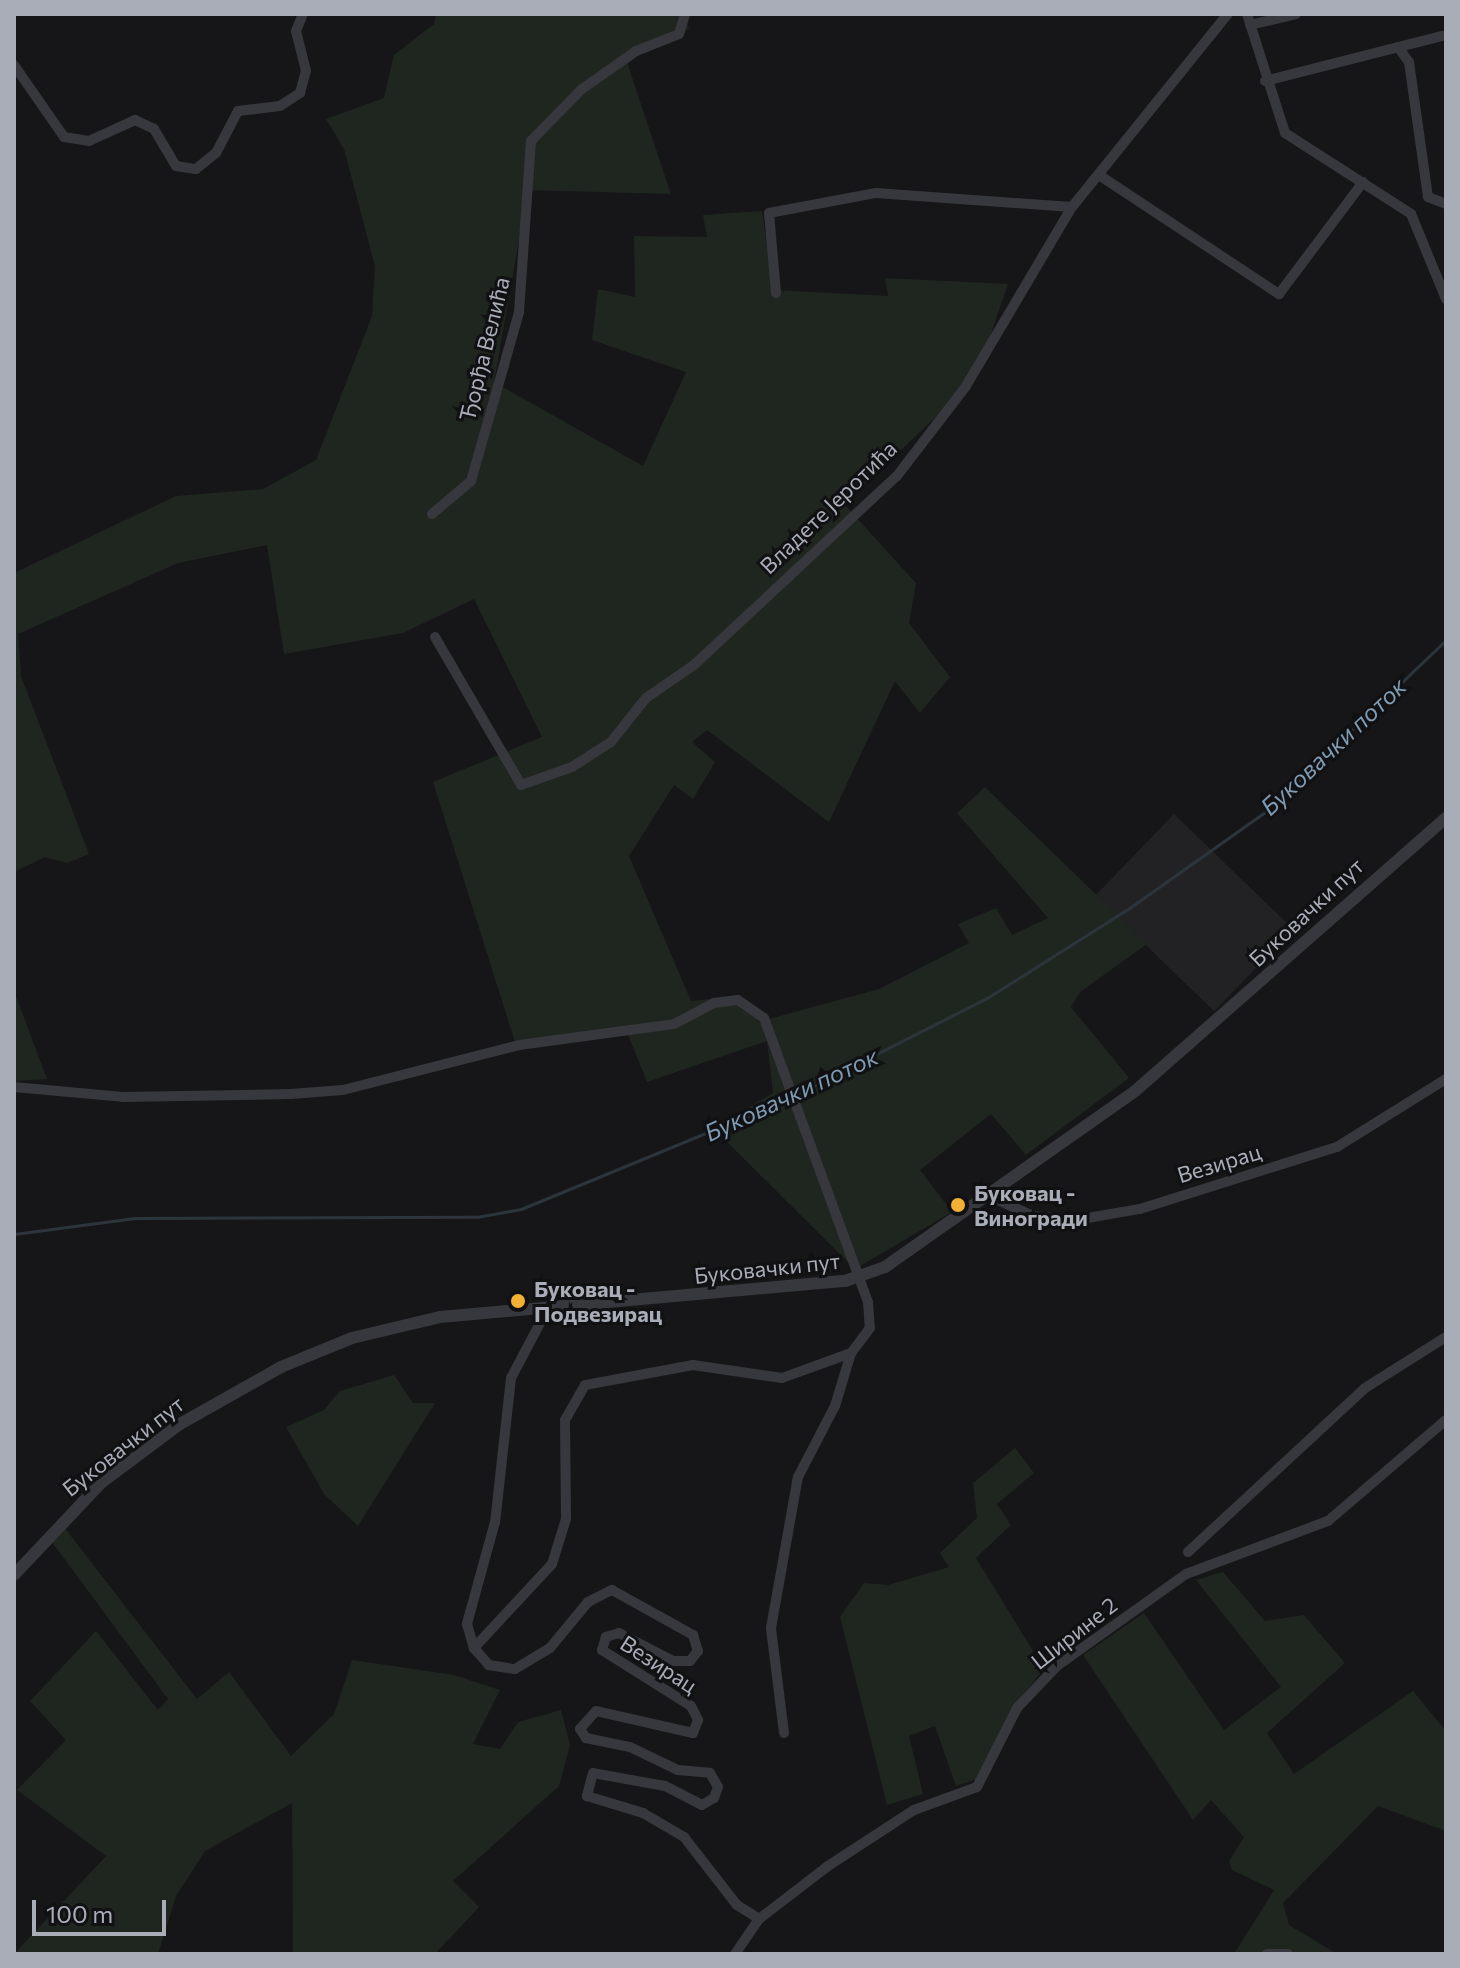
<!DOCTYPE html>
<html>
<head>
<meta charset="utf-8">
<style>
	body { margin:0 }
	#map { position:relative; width:1460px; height:1968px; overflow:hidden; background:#161618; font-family:Commissioner,sans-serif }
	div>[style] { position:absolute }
	.built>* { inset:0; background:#222225; transform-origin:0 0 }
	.green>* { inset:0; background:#1e261f }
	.stream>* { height:3px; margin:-1.5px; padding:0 1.5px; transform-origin:1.5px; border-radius:1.5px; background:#2c353c }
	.minor>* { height:10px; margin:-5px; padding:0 5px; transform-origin:5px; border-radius:5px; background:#37383d }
	.tertiary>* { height:12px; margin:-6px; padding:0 6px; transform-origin:6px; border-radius:6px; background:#37383d }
	.dots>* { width:22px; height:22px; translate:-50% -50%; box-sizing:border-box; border:4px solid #111113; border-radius:50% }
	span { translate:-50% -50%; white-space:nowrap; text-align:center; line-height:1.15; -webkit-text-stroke:6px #111113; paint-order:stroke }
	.street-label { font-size:22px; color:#a8adb8 }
	.poi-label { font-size:22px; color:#a8adb8; font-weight:700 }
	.left { translate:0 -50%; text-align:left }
	.water-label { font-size:24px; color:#7f9bb3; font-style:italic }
	.frame { position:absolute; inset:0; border:16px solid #a8adb8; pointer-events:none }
	.scale { position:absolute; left:32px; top:1900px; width:134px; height:36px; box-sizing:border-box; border:4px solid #a8adb8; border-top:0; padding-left:10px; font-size:24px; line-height:28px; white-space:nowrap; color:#a8adb8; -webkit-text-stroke:6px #111113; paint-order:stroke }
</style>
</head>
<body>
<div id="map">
	<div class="built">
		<div style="left:1174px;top:814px;width:166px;height:114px;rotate:44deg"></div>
	</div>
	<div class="green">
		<div style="clip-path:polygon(436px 14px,684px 14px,689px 29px,624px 53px,671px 194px,528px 190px,494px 382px,643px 466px,686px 372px,592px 340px,598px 289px,635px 297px,634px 236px,707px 237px,703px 215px,762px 211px,773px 290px,888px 296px,885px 278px,1008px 284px,984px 354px,936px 417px,844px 504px,916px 583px,909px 623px,950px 677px,920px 713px,895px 681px,829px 822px,707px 730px,692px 742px,715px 762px,693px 799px,674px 785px,629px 856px,691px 1001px,719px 998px,750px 1006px,758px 1022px,879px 989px,969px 943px,958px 924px,996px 908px,1012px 935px,1048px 918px,957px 813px,985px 787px,1147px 944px,1080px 992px,1071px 1007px,1129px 1078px,1026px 1155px,991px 1114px,920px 1170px,952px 1212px,855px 1269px,713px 1128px,773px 1093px,767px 1041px,647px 1082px,627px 1032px,515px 1042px,433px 782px,542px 737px,474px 599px,403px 633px,284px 654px,267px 545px,178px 563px,18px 634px,21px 676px,89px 854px,67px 863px,45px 857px,14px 872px,14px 573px,176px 496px,263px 489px,316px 460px,372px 316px,375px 266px,344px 149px,326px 119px,384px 98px,394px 55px,434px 24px)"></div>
		<div style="clip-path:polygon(14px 991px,47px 1079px,14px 1081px)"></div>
		<div style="clip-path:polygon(394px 1375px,413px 1403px,435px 1403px,358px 1526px,324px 1494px,286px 1427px,324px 1410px,340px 1391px)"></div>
		<div style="clip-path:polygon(1015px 1448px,1034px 1473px,997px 1504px,1011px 1525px,976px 1558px,1044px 1669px,1012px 1708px,982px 1777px,956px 1786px,935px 1726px,909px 1736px,923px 1794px,887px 1805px,840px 1617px,864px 1583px,888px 1585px,949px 1567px,940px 1553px,977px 1518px,973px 1483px)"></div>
		<div style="clip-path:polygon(64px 1527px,197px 1699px,229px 1672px,291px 1756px,334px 1714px,352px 1660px,454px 1675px,500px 1690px,473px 1744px,500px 1749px,518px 1722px,561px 1710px,570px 1745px,559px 1786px,453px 1881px,479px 1907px,435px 1954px,293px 1954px,292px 1803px,205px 1851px,176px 1896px,158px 1954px,14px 1954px,106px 1856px,17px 1790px,66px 1740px,30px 1701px,96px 1631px,158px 1710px,168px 1699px,49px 1538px)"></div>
		<div style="clip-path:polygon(1223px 1572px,1265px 1621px,1304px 1615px,1345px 1663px,1267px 1733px,1294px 1774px,1413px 1691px,1446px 1731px,1446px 1831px,1378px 1806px,1283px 1903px,1289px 1925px,1337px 1954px,1234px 1954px,1274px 1890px,1232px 1870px,1229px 1861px,1244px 1837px,1211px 1800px,1193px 1820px,1083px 1655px,1144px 1613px,1224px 1730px,1281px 1687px,1196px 1580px)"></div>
	</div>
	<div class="stream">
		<div style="left:797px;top:1094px;width:213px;rotate:-26.8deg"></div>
		<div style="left:987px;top:998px;width:167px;rotate:-32.3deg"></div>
		<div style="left:1128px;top:909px;width:173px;rotate:-35.3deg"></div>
		<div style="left:1269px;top:809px;width:245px;rotate:-43.7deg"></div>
		<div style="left:14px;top:1234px;width:122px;rotate:-7.5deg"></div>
		<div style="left:135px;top:1218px;width:342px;rotate:-0.2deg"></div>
		<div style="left:477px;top:1217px;width:45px;rotate:-10.3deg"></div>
		<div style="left:521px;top:1209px;width:291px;rotate:-22.4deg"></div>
	</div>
	<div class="minor">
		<div style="left:1247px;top:14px;width:125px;rotate:72.3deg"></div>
		<div style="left:1285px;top:133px;width:150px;rotate:32.7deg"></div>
		<div style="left:1411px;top:214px;width:92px;rotate:67.6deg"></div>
		<div style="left:1250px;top:25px;width:47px;rotate:-13.4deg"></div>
		<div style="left:1398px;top:47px;width:19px;rotate:54deg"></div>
		<div style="left:1409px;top:62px;width:136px;rotate:82deg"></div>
		<div style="left:1428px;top:197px;width:19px;rotate:21deg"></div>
		<div style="left:14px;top:65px;width:88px;rotate:55.2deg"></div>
		<div style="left:64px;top:137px;width:25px;rotate:9deg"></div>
		<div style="left:89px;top:141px;width:51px;rotate:-24.5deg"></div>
		<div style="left:135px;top:120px;width:21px;rotate:25deg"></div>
		<div style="left:154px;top:129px;width:43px;rotate:59.3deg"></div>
		<div style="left:176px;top:166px;width:20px;rotate:9deg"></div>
		<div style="left:196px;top:169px;width:26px;rotate:-39deg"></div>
		<div style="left:216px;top:153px;width:47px;rotate:-62.4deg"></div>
		<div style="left:238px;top:111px;width:42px;rotate:-6.8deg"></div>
		<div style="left:280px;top:106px;width:24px;rotate:-33deg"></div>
		<div style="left:300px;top:93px;width:23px;rotate:-75deg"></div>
		<div style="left:306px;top:71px;width:41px;rotate:-104deg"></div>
		<div style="left:296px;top:31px;width:18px;rotate:-68deg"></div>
		<div style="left:1265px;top:81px;width:183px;rotate:-14.3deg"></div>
		<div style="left:1099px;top:175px;width:216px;rotate:33.5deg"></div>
		<div style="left:1279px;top:294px;width:140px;rotate:-53.1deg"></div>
		<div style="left:776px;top:293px;width:80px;rotate:-95deg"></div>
		<div style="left:769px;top:213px;width:109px;rotate:-10.6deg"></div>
		<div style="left:876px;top:193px;width:196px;rotate:4.1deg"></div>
		<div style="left:432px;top:514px;width:51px;rotate:-40.2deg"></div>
		<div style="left:471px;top:481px;width:176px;rotate:-74.1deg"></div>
		<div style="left:519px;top:312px;width:171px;rotate:-86deg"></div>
		<div style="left:531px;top:141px;width:73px;rotate:-45.6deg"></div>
		<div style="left:582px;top:89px;width:66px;rotate:-35.1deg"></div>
		<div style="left:636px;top:51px;width:46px;rotate:-21.6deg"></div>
		<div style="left:679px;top:34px;width:21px;rotate:-73deg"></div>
		<div style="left:435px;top:637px;width:171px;rotate:59.8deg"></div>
		<div style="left:521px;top:785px;width:54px;rotate:-19.4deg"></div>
		<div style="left:572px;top:767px;width:46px;rotate:-32.7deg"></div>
		<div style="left:611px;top:742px;width:56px;rotate:-51.5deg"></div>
		<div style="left:646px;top:698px;width:58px;rotate:-34.5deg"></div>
		<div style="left:694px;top:665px;width:277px;rotate:-43deg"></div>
		<div style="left:897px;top:476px;width:113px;rotate:-52.5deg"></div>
		<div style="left:966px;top:386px;width:208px;rotate:-59.4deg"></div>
		<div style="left:1072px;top:207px;width:248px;rotate:-51.1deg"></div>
		<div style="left:14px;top:1087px;width:109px;rotate:5.2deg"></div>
		<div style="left:123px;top:1097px;width:168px;rotate:-1deg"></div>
		<div style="left:291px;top:1094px;width:52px;rotate:-4.4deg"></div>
		<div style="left:343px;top:1090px;width:182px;rotate:-14.3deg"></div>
		<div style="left:519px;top:1045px;width:156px;rotate:-7.7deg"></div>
		<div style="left:674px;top:1024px;width:45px;rotate:-27.7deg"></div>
		<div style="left:714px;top:1003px;width:24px;rotate:-7deg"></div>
		<div style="left:738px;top:1000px;width:32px;rotate:35deg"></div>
		<div style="left:764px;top:1018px;width:302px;rotate:69.9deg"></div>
		<div style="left:868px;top:1302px;width:26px;rotate:86deg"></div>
		<div style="left:870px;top:1328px;width:31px;rotate:127deg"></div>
		<div style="left:851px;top:1353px;width:73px;rotate:160.1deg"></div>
		<div style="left:782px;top:1378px;width:90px;rotate:-171.7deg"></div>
		<div style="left:693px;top:1365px;width:110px;rotate:169.5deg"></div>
		<div style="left:585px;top:1385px;width:40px;rotate:119.7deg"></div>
		<div style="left:565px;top:1420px;width:99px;rotate:89.4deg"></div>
		<div style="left:566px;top:1519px;width:47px;rotate:107.3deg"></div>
		<div style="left:552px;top:1564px;width:115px;rotate:132.9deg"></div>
		<div style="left:989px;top:1196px;width:48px;rotate:24.4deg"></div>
		<div style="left:1033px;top:1216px;width:43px;rotate:5.3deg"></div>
		<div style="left:1076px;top:1220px;width:65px;rotate:-9.8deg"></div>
		<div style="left:1140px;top:1209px;width:207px;rotate:-17.5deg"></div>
		<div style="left:1337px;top:1147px;width:128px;rotate:-32deg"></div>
		<div style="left:547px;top:1310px;width:77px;rotate:117.9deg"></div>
		<div style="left:511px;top:1378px;width:145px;rotate:96.3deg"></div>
		<div style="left:495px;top:1522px;width:106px;rotate:105.4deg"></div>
		<div style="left:467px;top:1624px;width:25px;rotate:74deg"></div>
		<div style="left:474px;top:1648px;width:23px;rotate:49deg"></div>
		<div style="left:489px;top:1665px;width:26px;rotate:9deg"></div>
		<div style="left:515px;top:1669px;width:41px;rotate:-31deg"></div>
		<div style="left:550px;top:1648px;width:60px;rotate:-50.4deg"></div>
		<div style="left:588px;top:1602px;width:27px;rotate:-27deg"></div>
		<div style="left:612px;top:1590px;width:93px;rotate:29.1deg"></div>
		<div style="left:693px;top:1635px;width:17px;rotate:73deg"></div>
		<div style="left:698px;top:1651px;width:13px;rotate:129deg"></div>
		<div style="left:690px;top:1661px;width:17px;rotate:180deg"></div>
		<div style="left:673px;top:1661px;width:61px;rotate:-152.6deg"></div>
		<div style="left:619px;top:1633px;width:14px;rotate:163deg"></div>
		<div style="left:606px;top:1637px;width:14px;rotate:107deg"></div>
		<div style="left:602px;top:1650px;width:105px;rotate:32.2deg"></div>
		<div style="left:691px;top:1706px;width:16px;rotate:63deg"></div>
		<div style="left:698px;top:1720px;width:14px;rotate:111deg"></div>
		<div style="left:693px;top:1733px;width:99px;rotate:-167.2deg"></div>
		<div style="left:596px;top:1711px;width:24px;rotate:132deg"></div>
		<div style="left:580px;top:1729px;width:11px;rotate:56deg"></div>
		<div style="left:586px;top:1738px;width:45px;rotate:11.6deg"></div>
		<div style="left:630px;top:1747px;width:53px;rotate:25.6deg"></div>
		<div style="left:678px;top:1770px;width:32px;rotate:5deg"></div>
		<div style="left:710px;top:1773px;width:16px;rotate:60deg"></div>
		<div style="left:718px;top:1787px;width:12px;rotate:110deg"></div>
		<div style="left:714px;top:1798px;width:14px;rotate:150deg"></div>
		<div style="left:702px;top:1805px;width:42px;rotate:-152.8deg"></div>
		<div style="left:665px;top:1786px;width:73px;rotate:-169.8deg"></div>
		<div style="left:593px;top:1773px;width:24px;rotate:105deg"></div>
		<div style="left:587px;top:1796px;width:59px;rotate:16.9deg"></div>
		<div style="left:643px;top:1813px;width:48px;rotate:30.3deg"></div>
		<div style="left:684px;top:1837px;width:86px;rotate:52.1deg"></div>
		<div style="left:737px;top:1905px;width:26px;rotate:32deg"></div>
		<div style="left:1188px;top:1552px;width:241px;rotate:-42.8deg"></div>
		<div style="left:1365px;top:1388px;width:96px;rotate:-32.2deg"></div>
		<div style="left:784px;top:1733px;width:106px;rotate:-97.1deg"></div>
		<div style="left:771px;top:1628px;width:153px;rotate:-79.9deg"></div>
		<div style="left:798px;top:1477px;width:80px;rotate:-62.5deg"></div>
		<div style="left:835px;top:1406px;width:55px;rotate:-73.2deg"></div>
		<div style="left:735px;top:1954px;width:42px;rotate:-55.6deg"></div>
		<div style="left:759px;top:1919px;width:87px;rotate:-37.5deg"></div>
		<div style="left:828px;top:1866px;width:103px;rotate:-33.1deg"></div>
		<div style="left:914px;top:1810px;width:67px;rotate:-20.1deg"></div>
		<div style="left:977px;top:1787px;width:89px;rotate:-63.1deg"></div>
		<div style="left:1017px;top:1708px;width:58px;rotate:-46.4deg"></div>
		<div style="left:1057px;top:1666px;width:158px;rotate:-35.5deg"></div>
		<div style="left:1186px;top:1574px;width:152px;rotate:-20.5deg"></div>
		<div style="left:1328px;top:1521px;width:155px;rotate:-40.6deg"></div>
		<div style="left:1267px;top:1954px;width:21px"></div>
	</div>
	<div class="tertiary">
		<div style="left:14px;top:1575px;width:127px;rotate:-46.6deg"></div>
		<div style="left:101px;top:1483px;width:99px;rotate:-36.8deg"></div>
		<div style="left:180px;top:1424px;width:116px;rotate:-29.4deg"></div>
		<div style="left:281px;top:1367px;width:77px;rotate:-22.2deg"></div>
		<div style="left:352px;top:1338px;width:90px;rotate:-13.4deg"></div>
		<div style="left:440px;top:1317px;width:407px;rotate:-5.1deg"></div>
		<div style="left:845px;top:1281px;width:42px;rotate:-19.3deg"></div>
		<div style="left:885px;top:1267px;width:304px;rotate:-35.1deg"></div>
		<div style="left:1134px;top:1092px;width:415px;rotate:-41.3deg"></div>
	</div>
	<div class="dots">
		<div style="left:958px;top:1205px;background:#f2b134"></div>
		<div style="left:518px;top:1301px;background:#f2b134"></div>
	</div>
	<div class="street-label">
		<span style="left:484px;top:349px;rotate:-76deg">Ђорђа Велића</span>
		<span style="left:828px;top:507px;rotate:-44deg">Владете Јеротића</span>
		<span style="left:1306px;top:912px;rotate:-43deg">Буковачки пут</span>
		<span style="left:1219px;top:1163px;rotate:-17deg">Везирац</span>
		<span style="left:767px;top:1268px;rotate:-6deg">Буковачки пут</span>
		<span style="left:123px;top:1446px;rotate:-38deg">Буковачки пут</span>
		<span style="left:1074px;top:1633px;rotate:-38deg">Ширине 2</span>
		<span style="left:659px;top:1664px;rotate:33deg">Везирац</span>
	</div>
	<div class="poi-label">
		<span class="left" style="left:974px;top:1205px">Буковац -<br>Виногради</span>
		<span class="left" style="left:534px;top:1301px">Буковац -<br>Подвезирац</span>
	</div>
	<div class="water-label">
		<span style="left:1333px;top:746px;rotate:-43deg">Буковачки поток</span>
		<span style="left:791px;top:1094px;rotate:-25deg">Буковачки поток</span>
	</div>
	<div class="frame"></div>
	<div class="scale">100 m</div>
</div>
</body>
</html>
